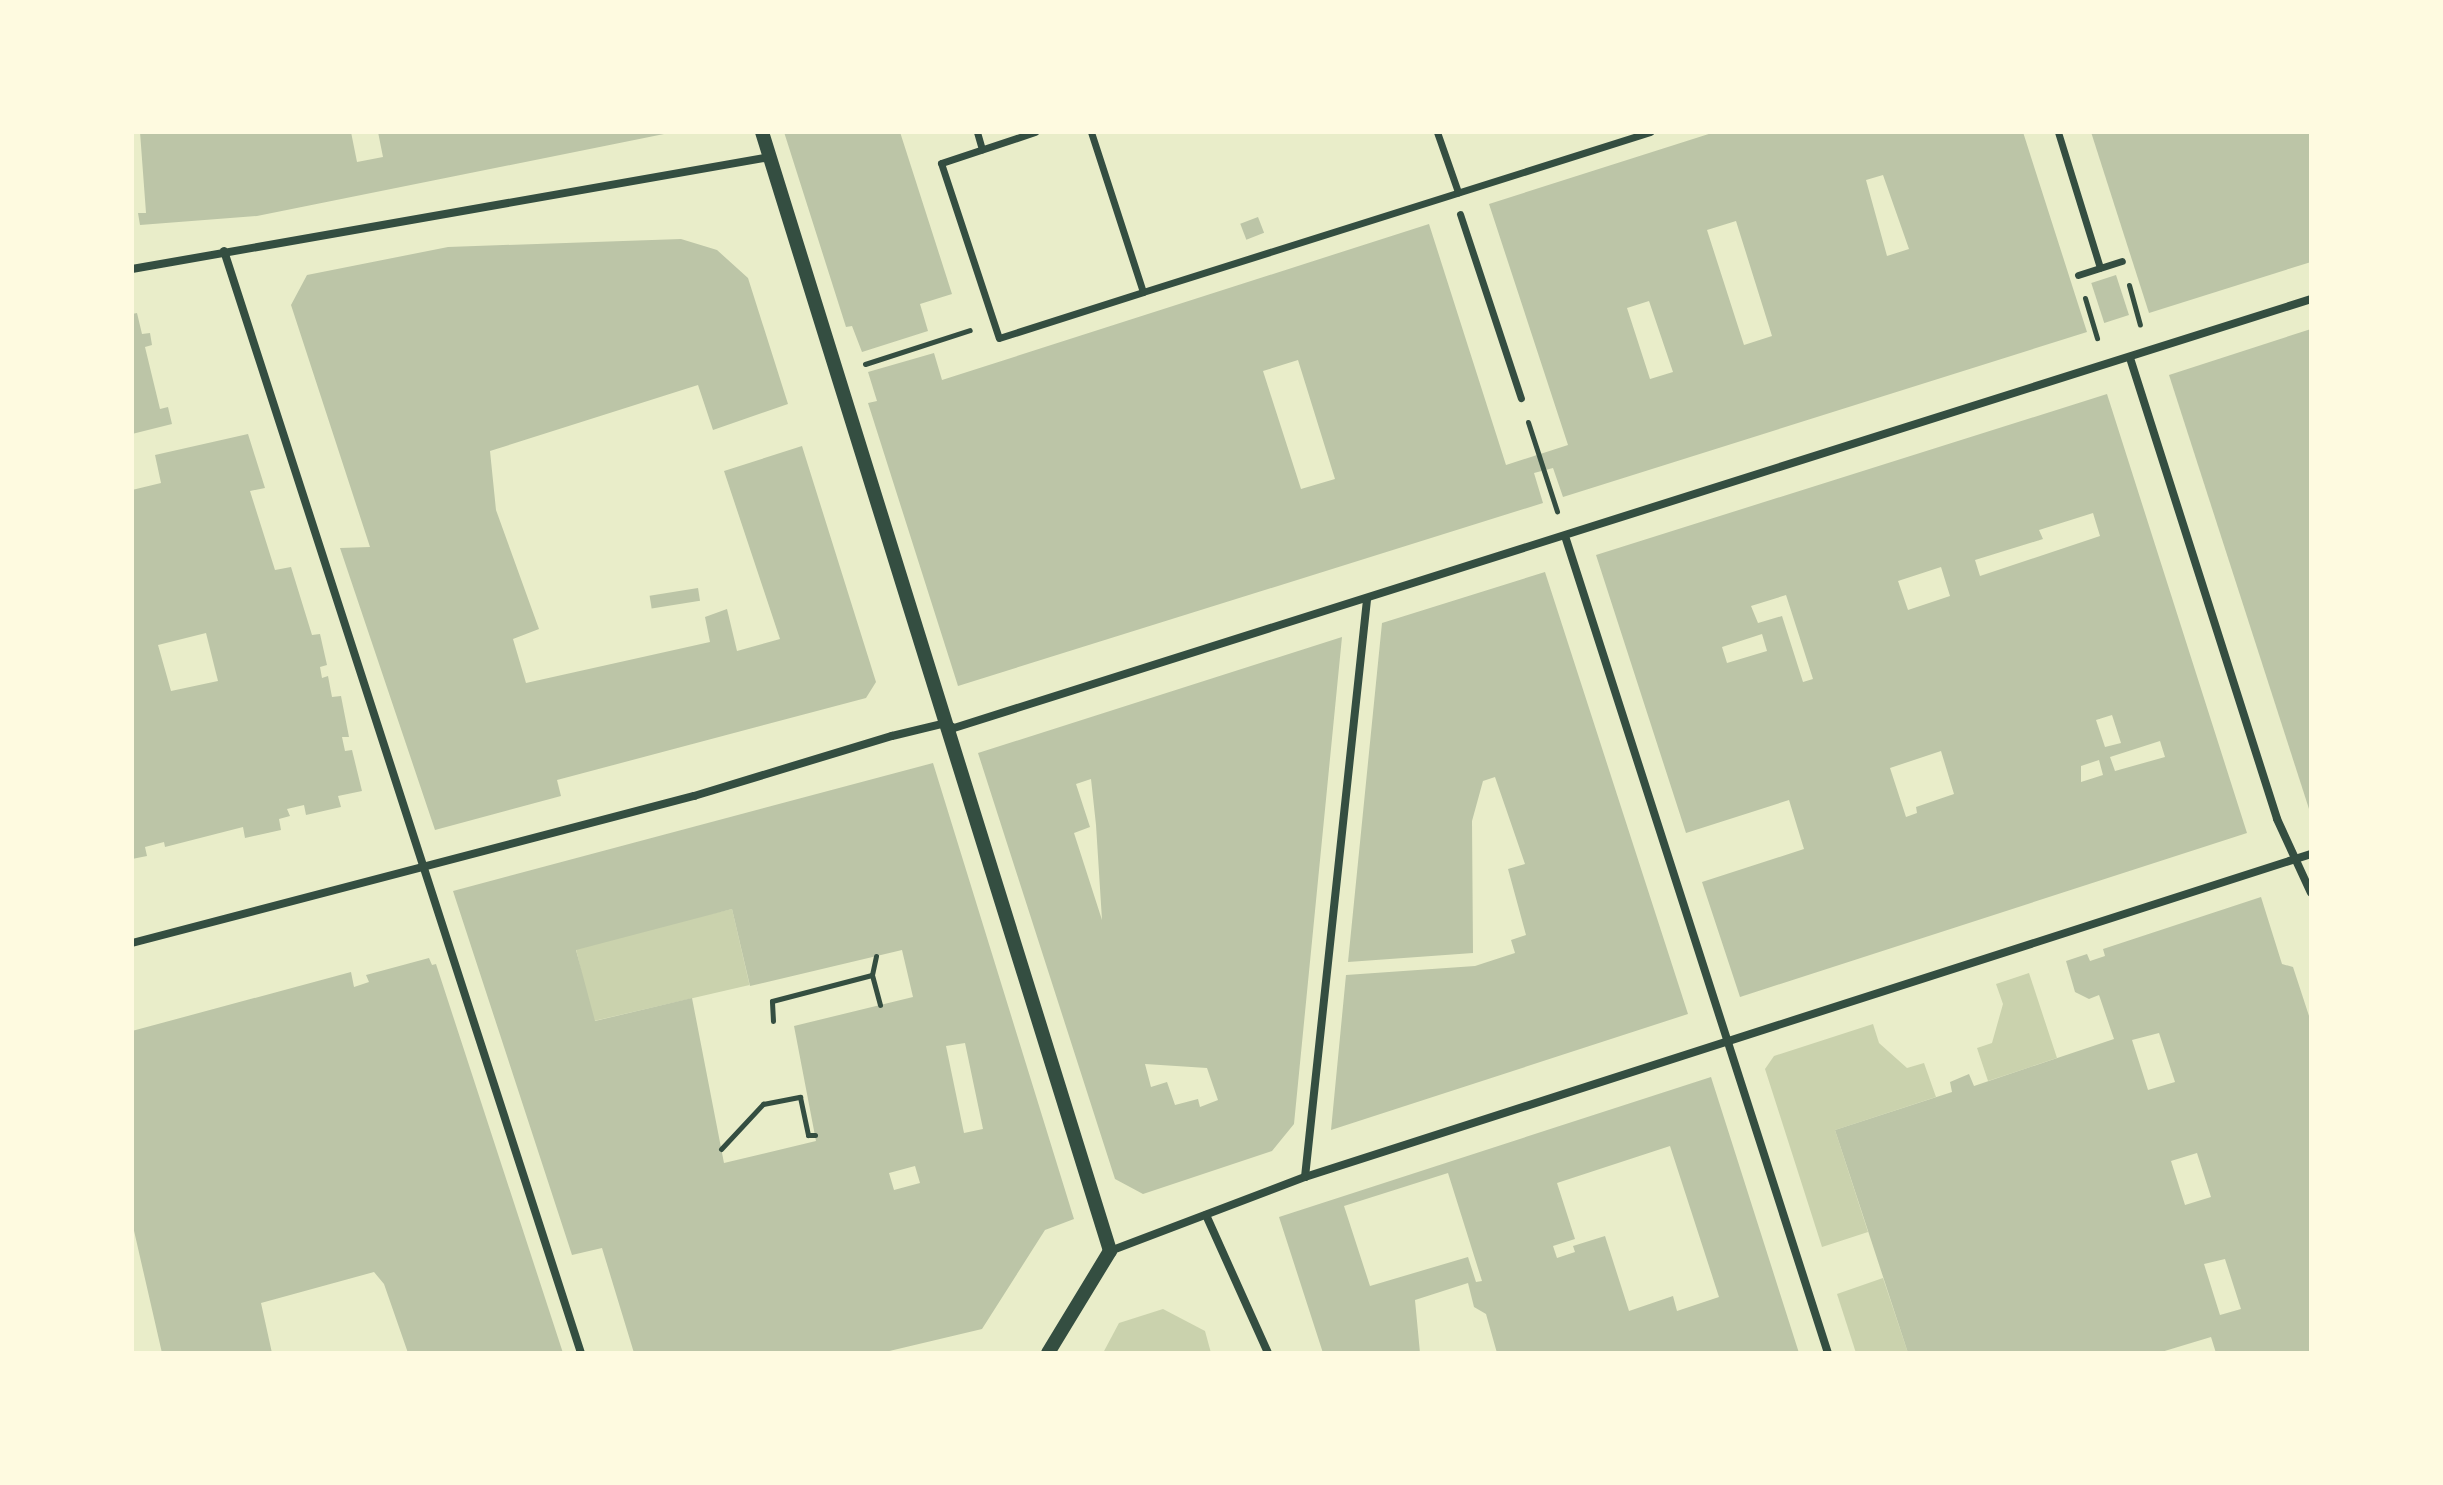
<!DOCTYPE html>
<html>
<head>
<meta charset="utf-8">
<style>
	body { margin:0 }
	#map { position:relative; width:2443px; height:1485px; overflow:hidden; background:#e9edc9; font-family:"Alegreya Sans",sans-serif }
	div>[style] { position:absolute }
	.green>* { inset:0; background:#cad2ad; transform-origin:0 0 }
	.building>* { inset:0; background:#bcc5a7; transform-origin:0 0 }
	.path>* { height:5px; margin:-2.5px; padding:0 2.5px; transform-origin:2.5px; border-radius:2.5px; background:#344e41 }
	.pedestrian>* { height:7px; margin:-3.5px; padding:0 3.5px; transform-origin:3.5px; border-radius:3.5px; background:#344e41 }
	.minor>* { height:8px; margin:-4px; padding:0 4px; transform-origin:4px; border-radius:4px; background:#344e41 }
	.tertiary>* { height:14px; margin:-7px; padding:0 7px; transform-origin:7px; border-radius:7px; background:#344e41 }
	span { translate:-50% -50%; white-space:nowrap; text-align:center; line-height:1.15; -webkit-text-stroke:8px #fefae0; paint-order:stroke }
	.frame { position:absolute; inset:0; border:134px solid #fefae0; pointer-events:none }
</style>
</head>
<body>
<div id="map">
	<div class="green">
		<div style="left:732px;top:909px;width:78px;height:161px;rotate:77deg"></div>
		<div style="clip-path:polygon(2029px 973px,2057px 1058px,1988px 1081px,1977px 1048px,1992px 1043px,2003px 1004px,1996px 984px)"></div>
		<div style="clip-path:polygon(1873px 1024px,1879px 1043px,1907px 1068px,1924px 1063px,1936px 1097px,1835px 1130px,1868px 1232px,1822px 1247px,1765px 1069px,1774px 1056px)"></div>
		<div style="clip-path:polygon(1883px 1278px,1908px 1353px,1856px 1353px,1837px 1294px)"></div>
		<div style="clip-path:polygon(1163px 1309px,1205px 1331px,1211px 1353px,1103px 1353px,1119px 1323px)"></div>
	</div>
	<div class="building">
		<div style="clip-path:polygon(140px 132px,351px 132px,357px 162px,383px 157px,378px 132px,669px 133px,257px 216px,140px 225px,138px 213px,146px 213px)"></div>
		<div style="clip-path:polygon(784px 132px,900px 132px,952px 294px,920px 304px,928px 331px,862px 352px,852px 326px,846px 327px)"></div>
		<div style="clip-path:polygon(evenodd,1715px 132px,2023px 132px,2087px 332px,1563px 497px,1553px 468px,1534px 473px,1543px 503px,958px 686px,868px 403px,877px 401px,868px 372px,934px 353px,942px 380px,1429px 224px,1506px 465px,1568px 445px,1489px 204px,1715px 132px,1883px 175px,1909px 249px,1887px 256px,1866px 180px,1883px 175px,1715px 132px,1736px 221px,1772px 336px,1744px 345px,1707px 230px,1736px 221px,1715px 132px,1649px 301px,1673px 372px,1650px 379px,1627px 308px,1649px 301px,1715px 132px,1298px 360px,1335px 479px,1301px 489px,1263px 371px,1298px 360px)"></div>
		<div style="clip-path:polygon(2091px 132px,2311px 132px,2311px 262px,2149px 313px)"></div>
		<div style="left:1258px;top:217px;width:17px;height:19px;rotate:69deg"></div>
		<div style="clip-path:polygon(681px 239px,717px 250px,748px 278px,788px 404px,713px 430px,698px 385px,490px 451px,496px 510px,539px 629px,513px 639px,526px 683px,710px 642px,705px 617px,727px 609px,737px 651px,780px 639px,724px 471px,802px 446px,876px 682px,866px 698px,557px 780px,561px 796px,435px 830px,340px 548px,370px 547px,291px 305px,307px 275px,448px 247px)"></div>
		<div style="left:2116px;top:275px;width:42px;height:26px;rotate:72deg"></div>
		<div style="clip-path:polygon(137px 313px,142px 334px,150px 333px,152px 345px,145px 347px,160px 409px,168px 407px,172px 424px,132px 434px,132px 314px)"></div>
		<div style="clip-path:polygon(2311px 329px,2311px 812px,2310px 812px,2169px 375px)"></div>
		<div style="clip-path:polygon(evenodd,2107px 394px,2247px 833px,1740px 997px,1702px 882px,1804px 849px,1789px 800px,1686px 833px,1596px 555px,2107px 394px,2093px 513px,2100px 536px,1980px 576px,1975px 560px,2043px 539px,2039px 530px,2093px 513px,2107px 394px,1941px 567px,1950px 596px,1908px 610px,1898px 581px,1941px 567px,2107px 394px,1786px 595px,1813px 679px,1803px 682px,1782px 616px,1758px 623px,1751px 606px,1786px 595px,2107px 394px,1762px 634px,1767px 651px,1727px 663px,1722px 647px,1762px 634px,2107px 394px,2112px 715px,2121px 743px,2105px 747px,2096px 720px,2112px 715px,2107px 394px,2160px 741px,2165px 757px,2115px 771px,2110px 757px,2160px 741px,2107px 394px,1941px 751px,1954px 794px,1916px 807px,1917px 813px,1906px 817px,1890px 768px,1941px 751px,2107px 394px,2099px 760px,2103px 775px,2081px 782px,2081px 766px,2099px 760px)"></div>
		<div style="clip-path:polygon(evenodd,248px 434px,265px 488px,250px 491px,275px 570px,291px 567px,312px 635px,320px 634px,327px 665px,320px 667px,322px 678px,328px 676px,332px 697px,341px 696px,349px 737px,342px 737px,345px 751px,352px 750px,362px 791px,338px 796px,341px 807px,306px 815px,304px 805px,287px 809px,290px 816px,279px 819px,281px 830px,245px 838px,243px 827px,165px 847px,164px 842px,145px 847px,147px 856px,132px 859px,132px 490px,161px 483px,155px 455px,248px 434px,206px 633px,218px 681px,171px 691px,158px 645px,206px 633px)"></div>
		<div style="clip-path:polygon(1545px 572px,1688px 1014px,1331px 1130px,1346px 975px,1475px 966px,1515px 953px,1511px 940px,1526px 935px,1508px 869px,1525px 864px,1495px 777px,1483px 781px,1472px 821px,1473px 953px,1348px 962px,1382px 623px)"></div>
		<div style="left:698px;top:588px;width:13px;height:49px;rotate:81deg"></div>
		<div style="clip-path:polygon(evenodd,1342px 637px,1294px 1124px,1272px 1151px,1143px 1194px,1115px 1179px,978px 753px,1342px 637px,1091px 779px,1096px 825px,1102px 920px,1074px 833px,1090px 827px,1076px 784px,1091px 779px,1342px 637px,1145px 1064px,1207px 1068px,1218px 1100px,1200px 1107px,1198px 1099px,1175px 1105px,1167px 1082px,1151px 1087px,1145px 1064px)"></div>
		<div style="clip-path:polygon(evenodd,933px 763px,1074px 1219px,1045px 1230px,982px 1329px,881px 1353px,634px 1353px,602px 1248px,572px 1255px,453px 891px,933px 763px,732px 909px,750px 986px,902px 950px,913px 997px,794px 1026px,816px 1141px,724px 1163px,692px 998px,595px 1021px,576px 950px,732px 909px,933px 763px,965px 1043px,983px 1129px,964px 1133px,946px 1046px,965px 1043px,933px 763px,915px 1166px,920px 1183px,894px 1190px,889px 1173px,915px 1166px)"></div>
		<div style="clip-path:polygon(evenodd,2261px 897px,2282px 964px,2293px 967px,2311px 1022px,2311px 1353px,2216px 1353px,2211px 1337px,2158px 1353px,1908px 1353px,1835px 1130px,1952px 1092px,1950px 1082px,1969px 1074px,1974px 1086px,2114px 1039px,2099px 995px,2089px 999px,2075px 992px,2066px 961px,2087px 954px,2090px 961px,2105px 956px,2103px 949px,2261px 897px,2159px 1033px,2175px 1082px,2148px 1090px,2132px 1040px,2159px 1033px,2261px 897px,2197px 1153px,2211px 1197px,2185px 1205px,2171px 1161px,2197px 1153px,2261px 897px,2225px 1259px,2241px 1309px,2220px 1315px,2204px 1264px,2225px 1259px)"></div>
		<div style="clip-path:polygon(429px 958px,432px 965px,436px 964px,563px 1353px,408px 1353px,384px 1284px,374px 1272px,261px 1303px,272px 1353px,162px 1353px,132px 1222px,132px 1031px,351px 972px,354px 987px,369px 982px,366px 975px)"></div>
		<div style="clip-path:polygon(evenodd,1711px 1077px,1799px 1353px,1497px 1353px,1486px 1314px,1474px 1307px,1468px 1283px,1415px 1300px,1420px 1353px,1323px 1353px,1279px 1217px,1711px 1077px,1670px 1146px,1719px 1297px,1677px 1311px,1673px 1296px,1629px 1311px,1605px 1236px,1573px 1246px,1575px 1252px,1557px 1258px,1553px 1246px,1575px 1239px,1557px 1183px,1670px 1146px,1711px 1077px,1448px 1173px,1482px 1281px,1476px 1282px,1468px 1257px,1370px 1286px,1344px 1206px,1448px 1173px)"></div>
	</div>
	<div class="path">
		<div style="left:2129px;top:285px;width:41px;rotate:74.6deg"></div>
		<div style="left:2085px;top:298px;width:42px;rotate:73.3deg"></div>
		<div style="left:865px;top:364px;width:110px;rotate:-17.9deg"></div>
		<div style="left:1528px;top:422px;width:94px;rotate:72deg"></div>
		<div style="left:876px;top:956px;width:19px;rotate:102deg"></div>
		<div style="left:872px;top:975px;width:31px;rotate:75deg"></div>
		<div style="left:773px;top:1021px;width:20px;rotate:-93deg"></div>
		<div style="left:772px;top:1001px;width:103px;rotate:-14.6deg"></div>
		<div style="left:721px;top:1149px;width:62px;rotate:-47deg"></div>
		<div style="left:763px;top:1104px;width:38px;rotate:-11deg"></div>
		<div style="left:800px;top:1097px;width:39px;rotate:78deg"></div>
		<div style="left:808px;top:1135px;width:7px"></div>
	</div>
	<div class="pedestrian">
		<div style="left:977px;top:132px;width:18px;rotate:74deg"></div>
		<div style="left:1035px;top:132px;width:99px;rotate:161.7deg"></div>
		<div style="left:941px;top:163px;width:184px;rotate:71.7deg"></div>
		<div style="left:999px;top:338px;width:151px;rotate:-17.7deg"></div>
		<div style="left:1143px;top:292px;width:168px;rotate:-108deg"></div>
		<div style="left:1437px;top:132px;width:64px;rotate:70.7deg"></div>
		<div style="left:2058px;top:132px;width:142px;rotate:72.8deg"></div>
		<div style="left:1460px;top:214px;width:194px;rotate:71.7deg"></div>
		<div style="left:2078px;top:275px;width:46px;rotate:-17.7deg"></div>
		<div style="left:1143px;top:292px;width:532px;rotate:-17.51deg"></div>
	</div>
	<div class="minor">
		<div style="left:224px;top:251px;width:1158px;rotate:72.05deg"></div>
		<div style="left:132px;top:269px;width:648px;rotate:-9.96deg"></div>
		<div style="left:2130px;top:358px;width:484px;rotate:72.3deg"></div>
		<div style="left:2277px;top:819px;width:81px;rotate:65.3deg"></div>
		<div style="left:1565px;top:536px;width:858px;rotate:72.16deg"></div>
		<div style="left:132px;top:943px;width:581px;rotate:-14.66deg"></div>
		<div style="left:694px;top:796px;width:207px;rotate:-16.9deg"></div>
		<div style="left:892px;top:736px;width:56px;rotate:-13.5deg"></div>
		<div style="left:946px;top:723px;width:9px;rotate:32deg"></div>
		<div style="left:954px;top:728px;width:1423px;rotate:-17.54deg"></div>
		<div style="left:1305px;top:1177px;width:580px;rotate:-83.87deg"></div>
		<div style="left:1206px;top:1215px;width:151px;rotate:65.8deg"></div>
		<div style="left:1110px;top:1251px;width:209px;rotate:-20.8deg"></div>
		<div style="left:1305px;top:1177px;width:1057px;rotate:-17.8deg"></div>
	</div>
	<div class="tertiary">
		<div style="left:762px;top:132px;width:1172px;rotate:72.72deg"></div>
		<div style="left:1110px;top:1251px;width:119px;rotate:121.3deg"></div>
	</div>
	<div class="frame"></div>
</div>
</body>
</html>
